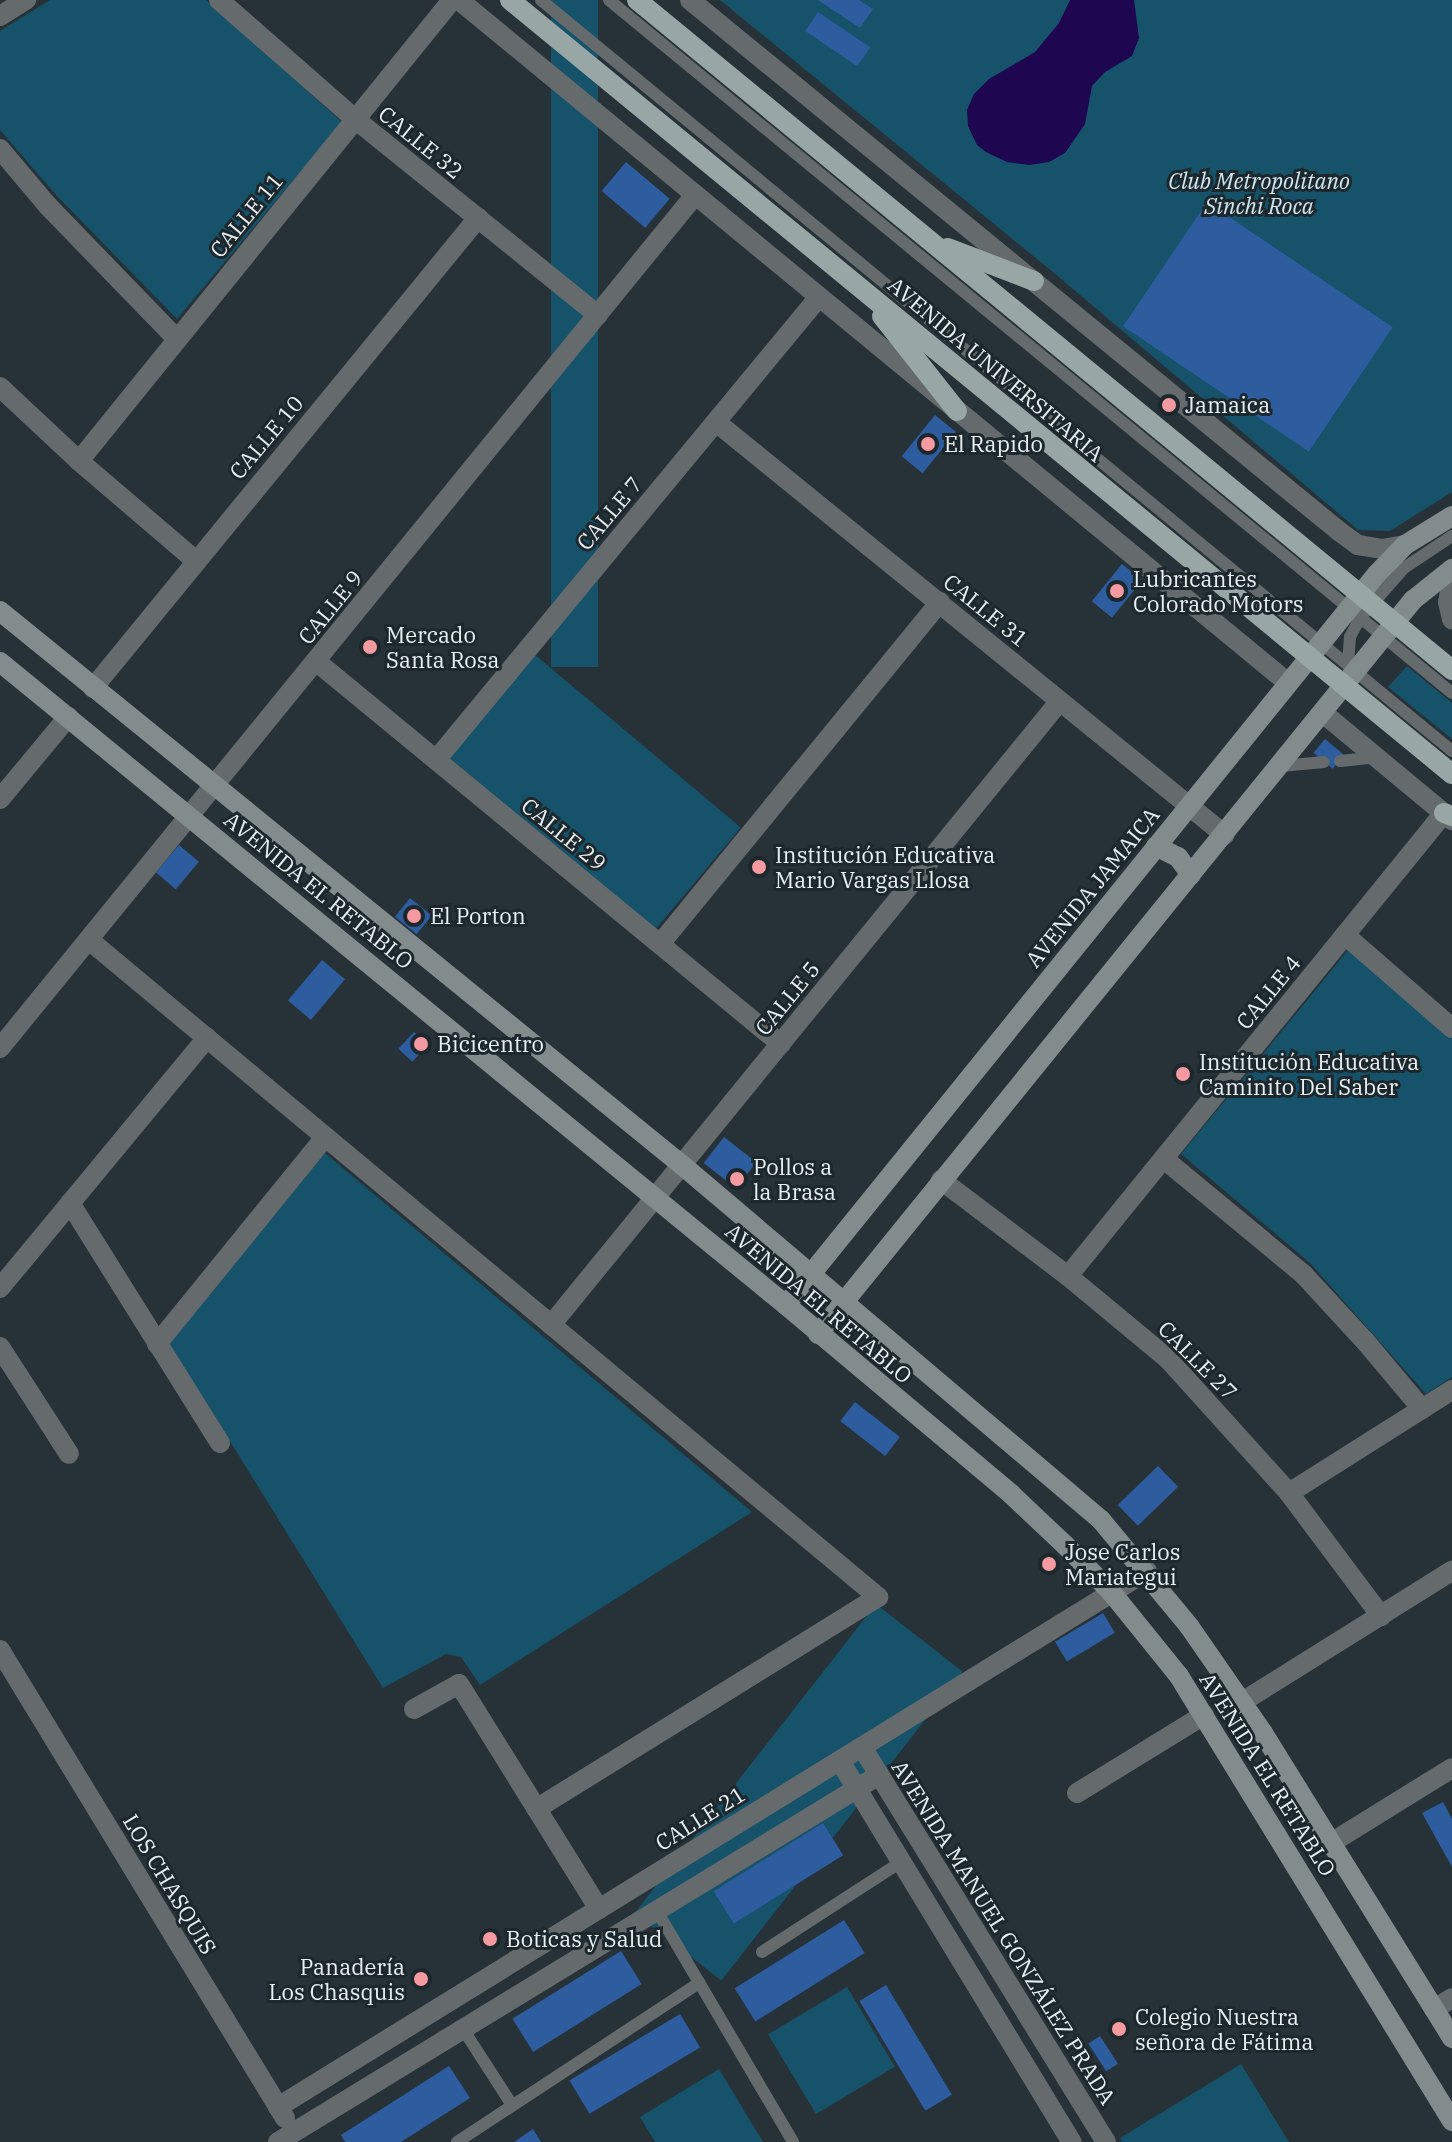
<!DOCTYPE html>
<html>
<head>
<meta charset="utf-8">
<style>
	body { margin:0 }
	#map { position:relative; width:1452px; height:2142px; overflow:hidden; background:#273238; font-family:"IBM Plex Serif",serif }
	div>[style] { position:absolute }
	.green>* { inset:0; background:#165269; transform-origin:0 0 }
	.water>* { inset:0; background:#1e0650 }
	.building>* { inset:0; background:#2d5c9f; transform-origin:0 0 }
	.lane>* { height:12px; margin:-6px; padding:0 6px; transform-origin:6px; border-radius:6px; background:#656b6c }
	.street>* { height:20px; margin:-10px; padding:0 10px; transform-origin:10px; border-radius:10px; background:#656b6c }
	.secondary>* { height:20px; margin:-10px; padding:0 10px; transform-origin:10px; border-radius:10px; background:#828c8d }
	.primary>* { height:20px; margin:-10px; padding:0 10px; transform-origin:10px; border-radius:10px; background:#98a6a6 }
	.dots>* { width:22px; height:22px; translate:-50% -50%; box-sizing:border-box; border:4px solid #1d282d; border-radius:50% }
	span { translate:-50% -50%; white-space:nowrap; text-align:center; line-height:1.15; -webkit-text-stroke:6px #1d282d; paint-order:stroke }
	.street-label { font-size:22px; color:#e9f0f4 }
	.park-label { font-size:22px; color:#d0e8f4; font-style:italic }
	.poi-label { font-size:22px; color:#e9f0f4 }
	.left { translate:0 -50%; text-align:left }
	.right { translate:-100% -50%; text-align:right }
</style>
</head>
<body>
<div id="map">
	<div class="green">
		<div style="clip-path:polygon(50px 0,206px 0,342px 122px,177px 319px,56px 195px,0 130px,0 31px)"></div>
		<div style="left:551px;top:0;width:47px;height:667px"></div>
		<div style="clip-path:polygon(720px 0,1452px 0,1452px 492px,1390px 531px,1358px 530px,1054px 273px)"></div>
		<div style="left:534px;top:654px;width:270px;height:134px;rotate:40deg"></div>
		<div style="clip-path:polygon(1407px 666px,1452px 703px,1452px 739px,1388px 687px)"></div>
		<div style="clip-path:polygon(1349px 949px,1452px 1039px,1452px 1377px,1426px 1394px,1310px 1263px,1181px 1154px)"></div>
		<div style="clip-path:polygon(325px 1153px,752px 1512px,480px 1685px,461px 1657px,446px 1654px,383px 1688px,169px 1343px)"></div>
		<div style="left:876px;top:1604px;width:110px;height:392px;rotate:38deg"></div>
		<div style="left:847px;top:1987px;width:93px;height:92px;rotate:59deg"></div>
		<div style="clip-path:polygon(1241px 2064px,1289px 2142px,1122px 2142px,1120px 2138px)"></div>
		<div style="clip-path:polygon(719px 2069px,763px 2142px,655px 2142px,640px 2117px)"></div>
	</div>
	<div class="water">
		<div style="clip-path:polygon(1070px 0,1134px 0,1139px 38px,1132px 56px,1105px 72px,1092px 86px,1085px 124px,1065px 153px,1049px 162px,1029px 165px,1007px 162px,986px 152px,977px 145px,968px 126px,967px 110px,974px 94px,989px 79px,1035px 52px,1059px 23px)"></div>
	</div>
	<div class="building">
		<div style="clip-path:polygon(818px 0,859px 0,873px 9px,860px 28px)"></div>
		<div style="left:818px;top:12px;width:63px;height:23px;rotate:34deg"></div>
		<div style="left:626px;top:162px;width:57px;height:38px;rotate:40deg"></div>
		<div style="left:1207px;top:202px;width:224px;height:150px;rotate:34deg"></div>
		<div style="left:935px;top:415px;width:27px;height:53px;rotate:39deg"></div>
		<div style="left:1122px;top:564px;width:26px;height:48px;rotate:39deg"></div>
		<div style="left:1325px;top:739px;width:25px;height:18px;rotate:40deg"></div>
		<div style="left:179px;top:845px;width:26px;height:36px;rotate:40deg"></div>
		<div style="left:410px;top:898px;width:28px;height:24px;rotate:39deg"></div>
		<div style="left:322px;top:960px;width:30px;height:53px;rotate:40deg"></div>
		<div style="left:414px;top:1032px;width:19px;height:23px;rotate:43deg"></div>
		<div style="left:724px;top:1137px;width:41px;height:33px;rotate:38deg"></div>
		<div style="left:855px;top:1402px;width:57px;height:24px;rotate:38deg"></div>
		<div style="left:1158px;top:1466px;width:29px;height:56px;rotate:46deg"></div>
		<div style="left:1103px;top:1613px;width:23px;height:56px;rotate:59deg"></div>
		<div style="clip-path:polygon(1443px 1802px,1452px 1819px,1452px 1867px,1422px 1813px)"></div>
		<div style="left:823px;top:1823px;width:38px;height:129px;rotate:58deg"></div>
		<div style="left:844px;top:1920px;width:39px;height:129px;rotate:58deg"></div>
		<div style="left:621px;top:1951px;width:39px;height:128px;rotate:58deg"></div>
		<div style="left:886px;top:1985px;width:128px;height:31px;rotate:59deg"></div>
		<div style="left:680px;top:2014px;width:39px;height:129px;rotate:59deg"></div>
		<div style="left:1100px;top:2036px;width:33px;height:14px;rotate:57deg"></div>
		<div style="clip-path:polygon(449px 2066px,470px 2098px,401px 2142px,345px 2142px,341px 2135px)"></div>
		<div style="clip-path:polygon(533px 2129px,541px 2142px,514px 2142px)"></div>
	</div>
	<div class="lane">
		<div style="left:541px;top:0;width:1181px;rotate:39.5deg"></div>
		<div style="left:609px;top:0;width:1091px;rotate:39.42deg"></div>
		<div style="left:1348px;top:665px;width:28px;rotate:-86deg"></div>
		<div style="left:1350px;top:637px;width:21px;rotate:-62deg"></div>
		<div style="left:1360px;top:618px;width:67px;rotate:-48.7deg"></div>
		<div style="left:1404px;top:568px;width:58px;rotate:-33.7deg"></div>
		<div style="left:1340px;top:761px;width:36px;rotate:-6deg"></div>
		<div style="left:1281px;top:766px;width:43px;rotate:-5.3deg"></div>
		<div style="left:657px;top:1911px;width:268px;rotate:59.5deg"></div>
		<div style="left:762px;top:1952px;width:166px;rotate:-32.9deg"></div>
		<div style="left:463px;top:2029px;width:90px;rotate:57.2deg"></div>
		<div style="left:457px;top:2142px;width:290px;rotate:-33.3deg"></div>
	</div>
	<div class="street">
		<div style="left:219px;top:0;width:181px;rotate:41.2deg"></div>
		<div style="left:355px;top:119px;width:312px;rotate:38.9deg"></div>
		<div style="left:459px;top:0;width:1074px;rotate:39.48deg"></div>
		<div style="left:690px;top:0;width:840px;rotate:39.3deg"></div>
		<div style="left:1340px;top:532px;width:22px;rotate:36deg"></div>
		<div style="left:1358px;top:545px;width:24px;rotate:9deg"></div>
		<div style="left:1382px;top:549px;width:23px;rotate:-10deg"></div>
		<div style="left:0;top:16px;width:31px;rotate:-32deg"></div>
		<div style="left:0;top:149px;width:75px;rotate:49.9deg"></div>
		<div style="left:48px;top:206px;width:185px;rotate:45.9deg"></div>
		<div style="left:0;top:387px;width:108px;rotate:43.1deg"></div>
		<div style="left:79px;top:461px;width:153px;rotate:40.5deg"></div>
		<div style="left:716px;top:422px;width:655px;rotate:39.06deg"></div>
		<div style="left:79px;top:461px;width:593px;rotate:-51.02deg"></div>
		<div style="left:1452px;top:578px;width:24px;rotate:99deg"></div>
		<div style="left:1448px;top:602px;width:18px;rotate:77deg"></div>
		<div style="left:317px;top:662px;width:601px;rotate:39.46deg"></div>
		<div style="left:93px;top:688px;width:608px;rotate:-50.68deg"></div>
		<div style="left:1323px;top:713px;width:168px;rotate:39.7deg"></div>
		<div style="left:436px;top:760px;width:601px;rotate:-50.4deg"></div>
		<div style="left:0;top:799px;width:107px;rotate:-50.3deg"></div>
		<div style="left:1345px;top:935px;width:142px;rotate:41deg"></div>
		<div style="left:89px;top:940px;width:1027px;rotate:39.78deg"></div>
		<div style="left:878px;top:1597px;width:402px;rotate:148.2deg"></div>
		<div style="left:660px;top:944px;width:442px;rotate:-50.7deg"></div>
		<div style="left:0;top:1048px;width:1100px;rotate:-50.83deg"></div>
		<div style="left:1164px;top:1159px;width:182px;rotate:39.6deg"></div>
		<div style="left:1304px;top:1275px;width:90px;rotate:47.3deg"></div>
		<div style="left:1365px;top:1341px;width:89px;rotate:50deg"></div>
		<div style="left:941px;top:1180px;width:159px;rotate:37.1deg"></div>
		<div style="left:1068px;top:1276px;width:130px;rotate:39.7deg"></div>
		<div style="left:1168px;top:1359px;width:181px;rotate:47.9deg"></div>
		<div style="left:1289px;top:1493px;width:154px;rotate:53.2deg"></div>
		<div style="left:70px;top:1203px;width:283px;rotate:58deg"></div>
		<div style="left:1068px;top:1276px;width:596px;rotate:-50.92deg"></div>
		<div style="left:0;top:1288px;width:325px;rotate:-50.4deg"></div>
		<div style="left:551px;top:1325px;width:805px;rotate:-50.8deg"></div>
		<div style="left:157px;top:1344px;width:267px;rotate:-50.9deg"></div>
		<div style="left:0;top:1347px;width:127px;rotate:57.2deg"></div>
		<div style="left:1289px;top:1493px;width:193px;rotate:-32.3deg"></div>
		<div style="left:0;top:1650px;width:548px;rotate:58.66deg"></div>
		<div style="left:1242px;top:1702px;width:248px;rotate:-32deg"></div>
		<div style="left:414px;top:1709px;width:51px;rotate:-29.1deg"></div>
		<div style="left:459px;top:1684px;width:265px;rotate:58.1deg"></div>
		<div style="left:862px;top:1747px;width:464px;rotate:58.3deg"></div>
		<div style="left:840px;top:1761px;width:446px;rotate:58.7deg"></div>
		<div style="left:1077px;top:1793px;width:149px;rotate:-31.6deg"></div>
		<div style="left:1331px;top:1843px;width:142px;rotate:-31.8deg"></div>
		<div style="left:1434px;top:2009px;width:21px;rotate:-31deg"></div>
		<div style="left:278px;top:2107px;width:1021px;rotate:-31.67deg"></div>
		<div style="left:278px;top:2142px;width:704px;rotate:-31.41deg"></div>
	</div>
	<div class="secondary">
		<div style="left:0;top:611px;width:879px;rotate:39.09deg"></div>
		<div style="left:682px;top:1165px;width:549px;rotate:40.27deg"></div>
		<div style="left:1101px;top:1520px;width:138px;rotate:50.3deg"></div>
		<div style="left:1189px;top:1626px;width:130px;rotate:55.3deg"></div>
		<div style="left:1263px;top:1733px;width:359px;rotate:58.2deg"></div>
		<div style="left:0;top:662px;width:1016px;rotate:39.29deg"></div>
		<div style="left:786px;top:1305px;width:294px;rotate:40deg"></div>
		<div style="left:1011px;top:1494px;width:74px;rotate:43.4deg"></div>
		<div style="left:1065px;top:1545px;width:67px;rotate:45.6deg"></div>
		<div style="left:1112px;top:1593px;width:107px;rotate:51.1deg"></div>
		<div style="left:1179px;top:1676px;width:522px;rotate:58.47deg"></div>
		<div style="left:1156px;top:846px;width:25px;rotate:27deg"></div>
		<div style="left:1178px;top:857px;width:22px;rotate:54deg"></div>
		<div style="left:786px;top:1305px;width:939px;rotate:-51.05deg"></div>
		<div style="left:1376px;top:575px;width:42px;rotate:-46deg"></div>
		<div style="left:1405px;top:545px;width:55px;rotate:-31.7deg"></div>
		<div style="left:818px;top:1334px;width:945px;rotate:-50.97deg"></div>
		<div style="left:1413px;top:600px;width:50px;rotate:-38.5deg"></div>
	</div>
	<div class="primary">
		<div style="left:510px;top:0;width:1219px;rotate:39.41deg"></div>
		<div style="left:637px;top:0;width:1055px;rotate:39.42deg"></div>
		<div style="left:948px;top:248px;width:92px;rotate:21deg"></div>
		<div style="left:882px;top:316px;width:121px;rotate:51.7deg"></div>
		<div style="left:1444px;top:813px;width:9px;rotate:21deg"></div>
	</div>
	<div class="dots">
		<div style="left:1169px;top:405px;background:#f49aa0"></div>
		<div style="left:928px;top:444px;background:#f49aa0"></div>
		<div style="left:1117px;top:591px;background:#f49aa0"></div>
		<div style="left:370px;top:647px;background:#f49aa0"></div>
		<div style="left:759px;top:867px;background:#f49aa0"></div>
		<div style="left:414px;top:916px;background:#f49aa0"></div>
		<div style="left:421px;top:1044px;background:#f49aa0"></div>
		<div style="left:1183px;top:1074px;background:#f49aa0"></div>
		<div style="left:737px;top:1179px;background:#f49aa0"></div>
		<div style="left:1049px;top:1564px;background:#f49aa0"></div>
		<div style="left:490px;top:1939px;background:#f49aa0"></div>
		<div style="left:421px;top:1979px;background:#f49aa0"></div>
		<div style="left:1119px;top:2029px;background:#f49aa0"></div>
	</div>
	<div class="street-label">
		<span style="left:421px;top:142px;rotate:39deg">CALLE 32</span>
		<span style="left:246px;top:215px;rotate:-51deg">CALLE 11</span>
		<span style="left:996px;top:369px;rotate:40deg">AVENIDA UNIVERSITARIA</span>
		<span style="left:266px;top:437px;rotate:-50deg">CALLE 10</span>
		<span style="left:609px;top:513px;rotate:-50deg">CALLE 7</span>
		<span style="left:330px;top:607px;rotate:-51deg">CALLE 9</span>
		<span style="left:986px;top:610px;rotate:39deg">CALLE 31</span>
		<span style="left:564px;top:834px;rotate:39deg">CALLE 29</span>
		<span style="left:1092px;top:887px;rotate:-51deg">AVENIDA JAMAICA</span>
		<span style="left:319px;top:890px;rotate:39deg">AVENIDA EL RETABLO</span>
		<span style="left:1268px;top:992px;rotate:-51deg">CALLE 4</span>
		<span style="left:787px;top:998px;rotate:-51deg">CALLE 5</span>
		<span style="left:819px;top:1303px;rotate:40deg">AVENIDA EL RETABLO</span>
		<span style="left:1198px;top:1360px;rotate:45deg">CALLE 27</span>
		<span style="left:1268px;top:1774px;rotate:58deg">AVENIDA EL RETABLO</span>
		<span style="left:700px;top:1818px;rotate:-32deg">CALLE 21</span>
		<span style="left:170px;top:1884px;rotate:59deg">LOS CHASQUIS</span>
		<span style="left:1004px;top:1932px;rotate:58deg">AVENIDA MANUEL GONZÁLEZ PRADA</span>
	</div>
	<div class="park-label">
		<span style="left:1259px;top:193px">Club Metropolitano<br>Sinchi Roca</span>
	</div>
	<div class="poi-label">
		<span class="left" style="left:1185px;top:405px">Jamaica</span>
		<span class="left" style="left:944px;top:444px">El Rapido</span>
		<span class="left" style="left:1133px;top:591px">Lubricantes<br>Colorado Motors</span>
		<span class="left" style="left:386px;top:647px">Mercado<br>Santa Rosa</span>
		<span class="left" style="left:775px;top:867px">Institución Educativa<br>Mario Vargas Llosa</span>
		<span class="left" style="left:430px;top:916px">El Porton</span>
		<span class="left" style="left:437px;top:1044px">Bicicentro</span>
		<span class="left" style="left:1199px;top:1074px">Institución Educativa<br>Caminito Del Saber</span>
		<span class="left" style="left:753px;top:1179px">Pollos a<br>la Brasa</span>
		<span class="left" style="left:1065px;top:1564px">Jose Carlos<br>Mariategui</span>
		<span class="left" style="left:506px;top:1939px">Boticas y Salud</span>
		<span class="right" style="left:405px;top:1979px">Panadería<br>Los Chasquis</span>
		<span class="left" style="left:1135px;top:2029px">Colegio Nuestra<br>señora de Fátima</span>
	</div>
</div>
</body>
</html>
